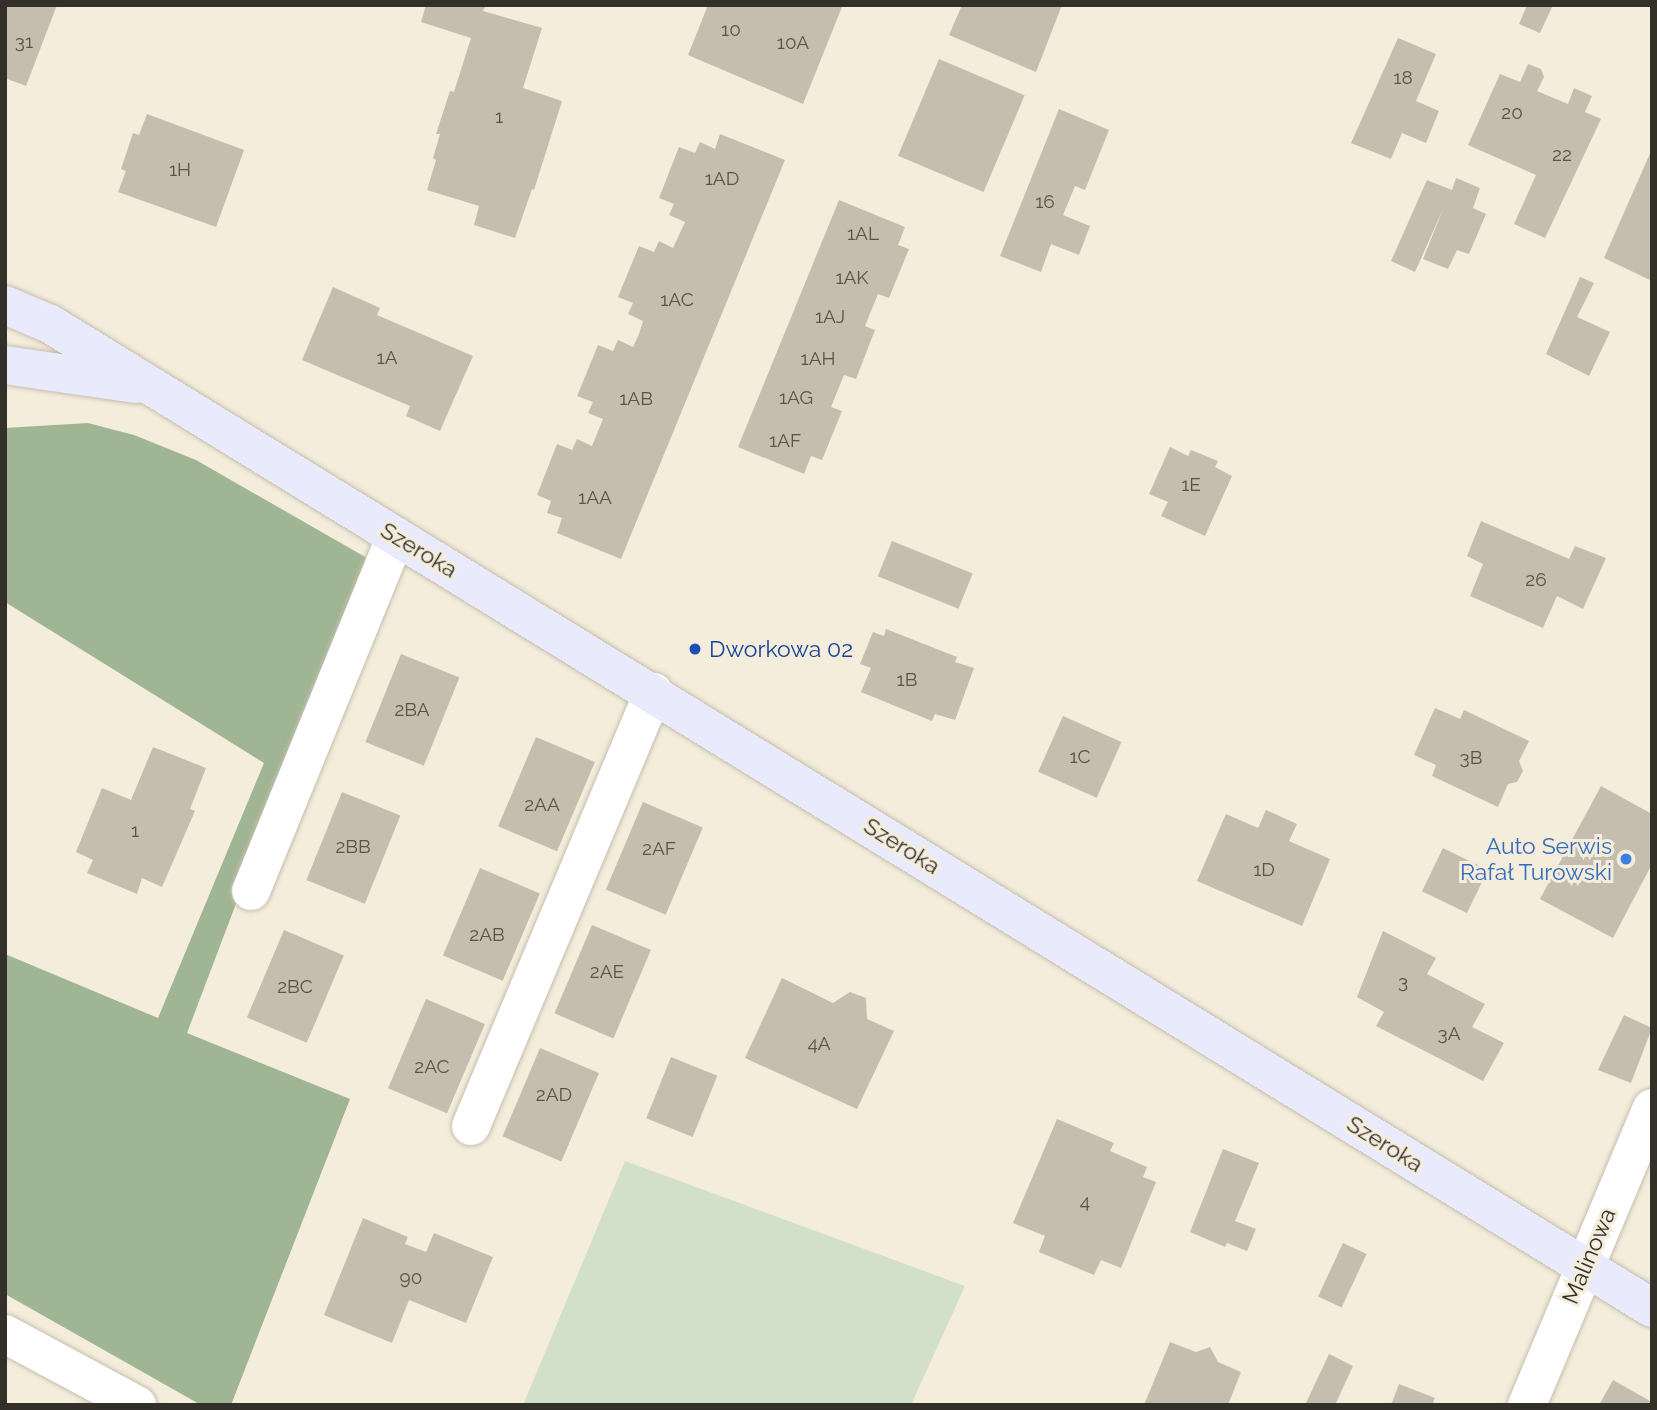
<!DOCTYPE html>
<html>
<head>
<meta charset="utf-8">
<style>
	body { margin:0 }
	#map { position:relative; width:1657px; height:1410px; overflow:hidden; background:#f5eddc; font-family:Raleway,sans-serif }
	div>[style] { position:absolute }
	.green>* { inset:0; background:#d2e0ca }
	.forest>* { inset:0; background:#9fb593 }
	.building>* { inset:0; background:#c5bdad; transform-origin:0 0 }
	.roads { filter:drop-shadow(0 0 2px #c6beae) drop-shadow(0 0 2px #c6beae) }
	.street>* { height:38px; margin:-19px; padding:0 19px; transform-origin:19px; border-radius:19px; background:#fff }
	.secondary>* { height:38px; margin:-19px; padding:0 19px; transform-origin:19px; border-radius:19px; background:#e9ebfc }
	.dots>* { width:19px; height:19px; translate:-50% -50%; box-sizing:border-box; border:4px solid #f5eddc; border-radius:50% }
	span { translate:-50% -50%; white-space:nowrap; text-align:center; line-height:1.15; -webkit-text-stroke:6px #f5eddc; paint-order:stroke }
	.number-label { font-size:19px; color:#58534b }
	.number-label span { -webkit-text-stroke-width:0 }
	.street-label { font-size:23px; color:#33302a }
	.transit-label { font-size:23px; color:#164399 }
	.left { translate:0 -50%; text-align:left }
	.shop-label { font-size:23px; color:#366cbe }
	.right { translate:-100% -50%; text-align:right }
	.frame { position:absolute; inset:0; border:7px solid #33302a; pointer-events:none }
</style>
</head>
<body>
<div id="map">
	<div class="green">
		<div style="clip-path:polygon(625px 1161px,965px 1286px,911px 1405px,523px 1405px)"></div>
	</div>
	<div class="forest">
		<div style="clip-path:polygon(88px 423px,134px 435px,196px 460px,367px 558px,187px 1033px,350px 1099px,231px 1405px,201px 1405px,5px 1294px,5px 954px,158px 1018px,264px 763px,5px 602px,5px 428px)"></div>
	</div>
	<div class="building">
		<div style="clip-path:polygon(5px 5px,57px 5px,26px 86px,5px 78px)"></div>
		<div style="clip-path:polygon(426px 5px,481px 5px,485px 7px,483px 11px,542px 28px,523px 88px,562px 101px,534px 190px,532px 189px,515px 238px,474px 225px,479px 206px,427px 190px,436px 160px,433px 158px,440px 134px,436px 134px,450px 91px,454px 92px,471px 38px,421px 22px)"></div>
		<div style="clip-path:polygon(708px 5px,842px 7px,803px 104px,688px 55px)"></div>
		<div style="clip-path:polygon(962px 5px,1062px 5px,1036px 72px,949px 35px)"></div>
		<div style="clip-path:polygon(1527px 5px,1553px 5px,1540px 33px,1519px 24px)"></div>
		<div style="clip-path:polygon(1398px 38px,1436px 54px,1416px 101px,1439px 111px,1426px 143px,1402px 133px,1391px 159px,1351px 143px)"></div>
		<div style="left:939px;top:59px;width:93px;height:105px;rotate:23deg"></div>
		<div style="clip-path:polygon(1528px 64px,1541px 69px,1544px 77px,1537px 91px,1568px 104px,1574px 88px,1592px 96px,1585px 112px,1601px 119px,1545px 238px,1514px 224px,1536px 175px,1468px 145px,1500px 74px,1520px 82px)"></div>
		<div style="clip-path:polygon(1059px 109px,1109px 130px,1085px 190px,1075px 186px,1063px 215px,1090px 226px,1079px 255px,1051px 244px,1041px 272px,1000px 256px)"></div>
		<div style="clip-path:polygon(147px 114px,244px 150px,216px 227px,118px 192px,126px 171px,121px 169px,133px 133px,139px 135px)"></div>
		<div style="clip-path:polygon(720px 134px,785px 160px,621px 559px,557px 533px,562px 518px,547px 513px,551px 501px,537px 495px,557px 444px,572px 450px,577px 439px,592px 446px,603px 419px,588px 413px,593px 402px,577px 396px,598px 345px,613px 351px,618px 340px,633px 347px,639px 334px,643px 321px,628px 314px,633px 303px,618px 297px,639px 246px,654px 252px,659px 241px,673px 248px,685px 222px,669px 215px,674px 204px,659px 198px,679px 147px,695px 153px,700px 142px,715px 149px)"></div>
		<div style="clip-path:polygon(1652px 149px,1652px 281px,1604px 258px)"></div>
		<div style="clip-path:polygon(1456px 178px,1480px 188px,1473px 208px,1486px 214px,1469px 254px,1457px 250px,1448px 269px,1423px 259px,1444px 207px,1415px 272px,1391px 261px,1427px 180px,1452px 190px)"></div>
		<div style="clip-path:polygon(839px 200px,905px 227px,898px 245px,909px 249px,889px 298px,878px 294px,865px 326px,875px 330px,856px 379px,844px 375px,831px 407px,842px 411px,822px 460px,811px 456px,804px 474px,738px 447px)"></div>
		<div style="clip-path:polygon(1580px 277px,1594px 283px,1577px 317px,1610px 332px,1589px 376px,1546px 354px)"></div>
		<div style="clip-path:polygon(333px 287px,380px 308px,377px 315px,473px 356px,440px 431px,406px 416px,410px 406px,302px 360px)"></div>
		<div style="clip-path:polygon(1170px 447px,1188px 456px,1191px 450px,1218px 461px,1215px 467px,1232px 476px,1205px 536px,1161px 516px,1168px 502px,1149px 494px)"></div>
		<div style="clip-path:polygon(1481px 521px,1569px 559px,1575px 546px,1606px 558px,1583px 609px,1557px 596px,1543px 628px,1470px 596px,1483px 564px,1467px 556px)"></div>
		<div style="left:892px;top:541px;width:87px;height:38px;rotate:22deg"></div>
		<div style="clip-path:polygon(886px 629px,957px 657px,955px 662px,974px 668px,955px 720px,935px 714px,932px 721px,861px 692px,871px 668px,860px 664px,873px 632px,884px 636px)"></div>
		<div style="left:401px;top:654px;width:63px;height:95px;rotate:22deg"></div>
		<div style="clip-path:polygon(1435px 708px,1460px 719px,1464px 710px,1529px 741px,1519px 761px,1523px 771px,1517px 782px,1508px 784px,1498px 807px,1432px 776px,1436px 765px,1414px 755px)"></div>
		<div style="left:1063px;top:716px;width:64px;height:61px;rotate:24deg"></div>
		<div style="left:536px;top:737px;width:64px;height:97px;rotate:23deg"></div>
		<div style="clip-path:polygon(153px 747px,206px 768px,190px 809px,195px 811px,162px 887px,142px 878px,137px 894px,87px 873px,93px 860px,76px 852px,102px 788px,131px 800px)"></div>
		<div style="clip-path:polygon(1601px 786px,1652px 814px,1652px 864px,1613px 938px,1540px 899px)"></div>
		<div style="left:342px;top:792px;width:63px;height:95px;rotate:22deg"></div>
		<div style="left:643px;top:802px;width:65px;height:95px;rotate:23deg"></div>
		<div style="clip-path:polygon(1266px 810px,1297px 824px,1289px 841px,1330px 859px,1302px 926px,1197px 881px,1226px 814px,1258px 828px)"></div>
		<div style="left:1443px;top:848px;width:50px;height:48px;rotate:26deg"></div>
		<div style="left:480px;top:868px;width:65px;height:95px;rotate:23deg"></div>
		<div style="left:592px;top:925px;width:64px;height:96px;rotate:23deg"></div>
		<div style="left:284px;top:930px;width:65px;height:95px;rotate:23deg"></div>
		<div style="clip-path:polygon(1383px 931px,1436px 958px,1427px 974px,1485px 1004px,1472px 1027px,1504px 1043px,1483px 1081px,1376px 1026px,1384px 1012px,1357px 997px)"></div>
		<div style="clip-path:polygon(782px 978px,833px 1003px,850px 992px,866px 998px,867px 1019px,894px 1031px,857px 1109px,745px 1058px)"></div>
		<div style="left:426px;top:999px;width:64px;height:97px;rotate:23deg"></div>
		<div style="clip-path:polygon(1624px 1015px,1652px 1028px,1631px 1083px,1598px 1070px)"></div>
		<div style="left:540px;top:1048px;width:64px;height:96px;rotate:23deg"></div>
		<div style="left:671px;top:1057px;width:50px;height:66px;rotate:22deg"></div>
		<div style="clip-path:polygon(1057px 1119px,1114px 1143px,1110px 1151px,1147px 1167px,1143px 1177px,1156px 1182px,1121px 1268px,1101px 1260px,1094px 1275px,1039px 1252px,1045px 1236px,1013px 1223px)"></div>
		<div style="clip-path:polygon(1223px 1149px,1259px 1163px,1235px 1221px,1256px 1229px,1247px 1251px,1227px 1243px,1225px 1247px,1190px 1232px)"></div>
		<div style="clip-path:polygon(363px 1218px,408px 1237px,405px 1244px,426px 1252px,434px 1233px,493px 1257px,466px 1323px,409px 1300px,392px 1343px,324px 1315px)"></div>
		<div style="left:1343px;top:1243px;width:26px;height:59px;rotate:25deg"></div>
		<div style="clip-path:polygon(1170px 1342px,1196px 1352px,1210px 1347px,1218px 1362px,1241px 1372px,1228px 1405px,1144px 1405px)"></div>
		<div style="clip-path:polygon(1329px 1354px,1353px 1366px,1335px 1405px,1306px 1403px)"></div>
		<div style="clip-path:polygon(1613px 1380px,1652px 1402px,1652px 1405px,1599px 1405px)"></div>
		<div style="clip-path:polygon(1399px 1384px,1435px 1398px,1432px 1405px,1391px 1405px)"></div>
	</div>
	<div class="roads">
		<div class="street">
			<div style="left:251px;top:891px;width:383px;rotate:-67.8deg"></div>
			<div style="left:471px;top:1126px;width:471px;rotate:-67.2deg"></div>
			<div style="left:5px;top:1334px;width:150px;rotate:28.3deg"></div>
			<div style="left:1527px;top:1405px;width:322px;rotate:-67.2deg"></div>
		</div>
		<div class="secondary">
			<div style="left:5px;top:305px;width:49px;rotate:22.9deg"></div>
			<div style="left:50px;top:324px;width:1880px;rotate:31.56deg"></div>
			<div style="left:5px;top:365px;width:132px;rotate:8.3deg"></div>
		</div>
	</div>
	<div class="dots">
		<div style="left:695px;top:649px;background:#1a4fb4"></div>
		<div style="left:1626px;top:859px;background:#3f7fe0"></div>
	</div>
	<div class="number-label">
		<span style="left:731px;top:30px">10</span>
		<span style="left:24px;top:42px">31</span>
		<span style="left:793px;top:43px">10A</span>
		<span style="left:1403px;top:78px">18</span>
		<span style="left:1512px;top:113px">20</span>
		<span style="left:499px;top:117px">1</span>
		<span style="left:1562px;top:155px">22</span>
		<span style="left:180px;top:170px">1H</span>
		<span style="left:722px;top:179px">1AD</span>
		<span style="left:1045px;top:202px">16</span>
		<span style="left:863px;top:234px">1AL</span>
		<span style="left:852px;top:278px">1AK</span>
		<span style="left:677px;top:300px">1AC</span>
		<span style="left:830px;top:317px">1AJ</span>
		<span style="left:387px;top:358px">1A</span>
		<span style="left:818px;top:359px">1AH</span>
		<span style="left:796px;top:398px">1AG</span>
		<span style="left:636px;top:399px">1AB</span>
		<span style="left:785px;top:441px">1AF</span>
		<span style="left:1191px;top:485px">1E</span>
		<span style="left:595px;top:498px">1AA</span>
		<span style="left:1536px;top:580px">26</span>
		<span style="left:907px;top:680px">1B</span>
		<span style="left:412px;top:710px">2BA</span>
		<span style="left:1080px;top:757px">1C</span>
		<span style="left:1471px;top:758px">3B</span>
		<span style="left:542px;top:805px">2AA</span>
		<span style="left:135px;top:831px">1</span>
		<span style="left:353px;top:847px">2BB</span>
		<span style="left:659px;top:849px">2AF</span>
		<span style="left:1264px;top:870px">1D</span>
		<span style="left:487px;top:935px">2AB</span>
		<span style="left:607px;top:972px">2AE</span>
		<span style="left:1403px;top:982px">3</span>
		<span style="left:295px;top:987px">2BC</span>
		<span style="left:1449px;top:1034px">3A</span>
		<span style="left:819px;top:1044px">4A</span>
		<span style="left:432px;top:1067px">2AC</span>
		<span style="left:554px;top:1095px">2AD</span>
		<span style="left:1085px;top:1202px">4</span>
		<span style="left:411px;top:1278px">90</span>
	</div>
	<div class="street-label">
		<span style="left:419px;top:550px;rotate:31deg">Szeroka</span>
		<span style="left:902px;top:846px;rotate:32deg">Szeroka</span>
		<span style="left:1385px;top:1144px;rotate:32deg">Szeroka</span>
		<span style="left:1589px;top:1256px;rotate:-67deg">Malinowa</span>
	</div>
	<div class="transit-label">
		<span class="left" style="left:709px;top:649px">Dworkowa 02</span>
	</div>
	<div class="shop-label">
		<span class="right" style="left:1612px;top:859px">Auto Serwis<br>Rafał Turowski</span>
	</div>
	<div class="frame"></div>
</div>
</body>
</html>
